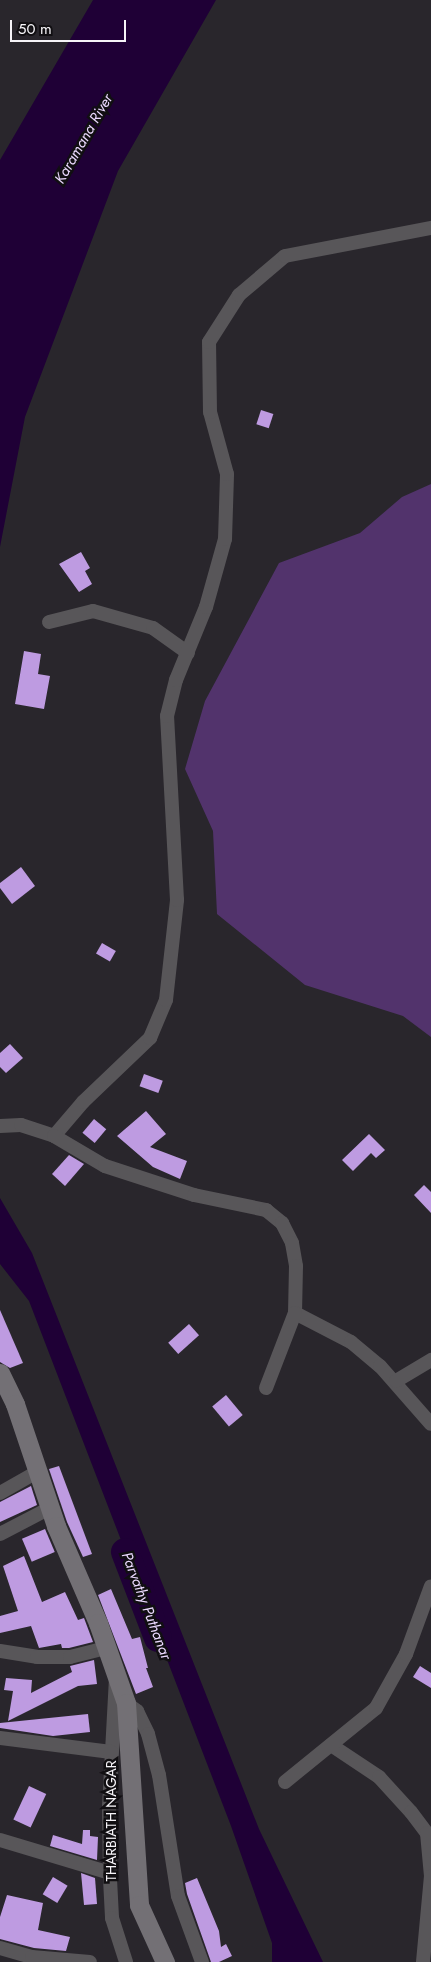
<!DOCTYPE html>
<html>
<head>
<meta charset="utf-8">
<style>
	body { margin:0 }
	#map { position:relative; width:431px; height:1962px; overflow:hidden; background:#29262c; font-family:Jost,sans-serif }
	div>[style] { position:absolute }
	.green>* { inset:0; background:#52336c }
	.water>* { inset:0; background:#1f0036 }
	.river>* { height:28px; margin:-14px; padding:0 14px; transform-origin:14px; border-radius:14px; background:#1f0036 }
	.building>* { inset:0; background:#be9be1; transform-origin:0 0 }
	.street>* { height:14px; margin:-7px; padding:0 7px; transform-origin:7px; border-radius:7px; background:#585659 }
	.secondary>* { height:19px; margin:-9.5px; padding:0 9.5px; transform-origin:9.5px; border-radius:9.5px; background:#737075 }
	span { translate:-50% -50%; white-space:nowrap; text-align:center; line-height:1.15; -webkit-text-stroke:5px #110f12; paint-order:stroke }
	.street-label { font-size:14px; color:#f6f4f8 }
	.water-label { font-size:15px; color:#ebd9fe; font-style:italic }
	.scale { position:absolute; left:10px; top:20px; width:116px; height:22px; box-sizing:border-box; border:2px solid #f6f4f8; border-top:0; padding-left:6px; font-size:15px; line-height:18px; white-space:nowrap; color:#f6f4f8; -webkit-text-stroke:4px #110f12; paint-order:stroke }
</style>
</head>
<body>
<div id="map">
	<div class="green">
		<div style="clip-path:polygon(431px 484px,431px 1037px,403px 1016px,305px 985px,217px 914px,213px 831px,185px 769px,205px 701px,279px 563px,360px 533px,402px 497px)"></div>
	</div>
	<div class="water">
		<div style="clip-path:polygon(93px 0,216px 0,118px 171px,25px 417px,0 547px,0 160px)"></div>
		<div style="clip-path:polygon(0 1198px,32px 1253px,259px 1829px,323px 1962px,272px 1962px,272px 1943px,231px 1826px,29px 1301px,0 1264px)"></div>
	</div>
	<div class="river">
		<div style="left:125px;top:1552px;width:92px;rotate:69deg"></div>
	</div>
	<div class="building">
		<div style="left:261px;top:410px;width:13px;height:15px;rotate:18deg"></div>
		<div style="clip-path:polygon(81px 552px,90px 568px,85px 571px,92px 584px,79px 592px,59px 564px)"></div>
		<div style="clip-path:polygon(24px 651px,41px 654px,38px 674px,50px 676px,44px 709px,15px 704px)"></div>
		<div style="clip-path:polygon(21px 867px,35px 886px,12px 904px,0 888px,0 883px)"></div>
		<div style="left:102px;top:943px;width:16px;height:12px;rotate:30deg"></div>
		<div style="clip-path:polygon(10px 1044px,23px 1058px,6px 1073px,0 1067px,0 1053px)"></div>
		<div style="left:144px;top:1074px;width:20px;height:13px;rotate:20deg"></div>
		<div style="clip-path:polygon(146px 1111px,166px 1134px,150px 1147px,187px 1161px,180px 1179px,153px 1167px,117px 1136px)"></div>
		<div style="left:94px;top:1119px;width:16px;height:18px;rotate:40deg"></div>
		<div style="clip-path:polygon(369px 1134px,385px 1150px,376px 1158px,371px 1153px,353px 1171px,342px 1160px)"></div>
		<div style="clip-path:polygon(69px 1155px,84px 1164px,65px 1186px,52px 1174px)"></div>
		<div style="clip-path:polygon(424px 1185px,431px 1192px,431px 1213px,414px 1195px)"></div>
		<div style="clip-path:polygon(0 1310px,23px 1363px,10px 1368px,0 1362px)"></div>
		<div style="left:189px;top:1324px;width:15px;height:28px;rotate:48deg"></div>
		<div style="left:226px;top:1395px;width:26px;height:18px;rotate:50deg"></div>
		<div style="clip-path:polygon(59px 1466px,92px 1554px,83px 1557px,67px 1522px,49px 1469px)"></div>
		<div style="clip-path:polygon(31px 1486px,37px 1505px,0 1522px,0 1502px)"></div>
		<div style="left:45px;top:1529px;width:25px;height:25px;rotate:67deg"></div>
		<div style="clip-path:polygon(24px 1556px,42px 1602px,65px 1592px,78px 1620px,84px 1618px,93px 1642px,69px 1648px,62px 1648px,61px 1644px,39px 1648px,31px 1626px,0 1633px,0 1616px,18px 1611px,3px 1566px)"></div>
		<div style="clip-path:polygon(111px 1589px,132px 1639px,140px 1637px,148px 1668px,146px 1668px,153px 1687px,136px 1694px,98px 1595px)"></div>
		<div style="clip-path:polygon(94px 1660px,97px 1684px,78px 1686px,8px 1721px,13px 1691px,4px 1690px,6px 1678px,32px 1680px,31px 1693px,72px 1672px,70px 1666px)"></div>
		<div style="clip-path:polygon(420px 1666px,431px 1673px,431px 1688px,413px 1677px)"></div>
		<div style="clip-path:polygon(88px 1714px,90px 1732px,53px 1736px,0 1728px,0 1723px)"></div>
		<div style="left:29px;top:1786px;width:19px;height:37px;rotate:25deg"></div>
		<div style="clip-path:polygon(83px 1830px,90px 1830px,90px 1836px,98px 1837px,97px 1860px,50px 1846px,53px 1835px,82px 1844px)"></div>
		<div style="clip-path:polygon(81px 1873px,95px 1878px,97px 1904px,84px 1905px)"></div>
		<div style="left:53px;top:1877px;width:17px;height:20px;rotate:31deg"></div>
		<div style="clip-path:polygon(197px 1878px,219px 1931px,221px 1947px,226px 1944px,232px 1956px,219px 1962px,211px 1962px,187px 1894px,185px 1883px)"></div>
		<div style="clip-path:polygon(7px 1895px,43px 1903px,38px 1930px,70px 1937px,66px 1951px,34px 1948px,0 1939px,0 1917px)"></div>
	</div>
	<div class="street">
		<div style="left:49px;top:622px;width:45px;rotate:-14deg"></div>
		<div style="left:93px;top:611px;width:62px;rotate:15.8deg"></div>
		<div style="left:153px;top:628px;width:43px;rotate:35.5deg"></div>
		<div style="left:0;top:1126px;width:21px;rotate:-3deg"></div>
		<div style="left:21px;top:1125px;width:35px;rotate:18deg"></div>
		<div style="left:54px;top:1136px;width:45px;rotate:-49.5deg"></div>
		<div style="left:83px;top:1102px;width:93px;rotate:-43.7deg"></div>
		<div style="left:150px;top:1038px;width:41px;rotate:-67.2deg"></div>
		<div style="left:166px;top:1000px;width:101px;rotate:-83.7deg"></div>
		<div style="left:177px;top:900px;width:184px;rotate:-93.1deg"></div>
		<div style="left:167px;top:716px;width:37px;rotate:-76deg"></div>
		<div style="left:176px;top:680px;width:79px;rotate:-67.7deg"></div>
		<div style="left:206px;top:607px;width:71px;rotate:-74.4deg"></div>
		<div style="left:225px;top:539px;width:65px;rotate:-88.2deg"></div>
		<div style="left:227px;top:474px;width:64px;rotate:-105.3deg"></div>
		<div style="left:210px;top:412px;width:70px;rotate:-90.8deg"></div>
		<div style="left:209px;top:342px;width:56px;rotate:-57.4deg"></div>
		<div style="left:239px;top:295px;width:60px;rotate:-40.3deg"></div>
		<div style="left:285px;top:256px;width:149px;rotate:-10.9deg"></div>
		<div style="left:54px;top:1136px;width:59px;rotate:30.5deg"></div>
		<div style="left:105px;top:1166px;width:94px;rotate:18deg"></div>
		<div style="left:194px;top:1195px;width:74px;rotate:11.8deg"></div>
		<div style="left:266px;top:1210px;width:21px;rotate:39deg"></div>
		<div style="left:282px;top:1223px;width:22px;rotate:63deg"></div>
		<div style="left:292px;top:1243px;width:23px;rotate:80deg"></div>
		<div style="left:296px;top:1266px;width:47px;rotate:91.2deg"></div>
		<div style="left:295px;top:1313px;width:63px;rotate:27.4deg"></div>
		<div style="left:351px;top:1342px;width:38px;rotate:40deg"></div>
		<div style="left:380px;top:1366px;width:77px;rotate:48.7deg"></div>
		<div style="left:396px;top:1381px;width:41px;rotate:-31deg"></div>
		<div style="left:266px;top:1388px;width:80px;rotate:-68.9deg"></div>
		<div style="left:0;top:1493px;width:43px;rotate:-29.6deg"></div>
		<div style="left:0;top:1534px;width:56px;rotate:-27.5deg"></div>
		<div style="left:0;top:1651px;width:37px;rotate:9deg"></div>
		<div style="left:37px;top:1657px;width:33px"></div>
		<div style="left:70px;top:1657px;width:37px;rotate:-14deg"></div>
		<div style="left:116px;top:1678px;width:128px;rotate:93.1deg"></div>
		<div style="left:109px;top:1806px;width:73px;rotate:89.2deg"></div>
		<div style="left:110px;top:1879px;width:39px;rotate:87deg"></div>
		<div style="left:112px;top:1918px;width:46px;rotate:72.3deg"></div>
		<div style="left:126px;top:1703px;width:14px;rotate:36deg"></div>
		<div style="left:137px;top:1711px;width:25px;rotate:64deg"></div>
		<div style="left:148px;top:1734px;width:42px;rotate:75deg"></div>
		<div style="left:159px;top:1775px;width:122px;rotate:81.1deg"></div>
		<div style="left:178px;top:1896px;width:70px;rotate:70deg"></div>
		<div style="left:0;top:1738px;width:112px;rotate:7.2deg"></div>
		<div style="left:331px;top:1745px;width:58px;rotate:33.7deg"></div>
		<div style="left:379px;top:1777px;width:47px;rotate:47.6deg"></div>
		<div style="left:411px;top:1812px;width:26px;rotate:53deg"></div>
		<div style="left:427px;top:1833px;width:43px;rotate:84.7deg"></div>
		<div style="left:285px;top:1782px;width:117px;rotate:-39.1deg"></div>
		<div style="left:376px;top:1708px;width:62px;rotate:-60.9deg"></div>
		<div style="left:406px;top:1654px;width:72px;rotate:-69.8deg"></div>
		<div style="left:0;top:1840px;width:115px;rotate:16.7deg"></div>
		<div style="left:0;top:1948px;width:33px;rotate:16deg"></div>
		<div style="left:32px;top:1957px;width:58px;rotate:4.9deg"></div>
		<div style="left:423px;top:1962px;width:86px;rotate:-84.7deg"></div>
	</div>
	<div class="secondary">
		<div style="left:0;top:1373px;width:34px;rotate:64deg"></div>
		<div style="left:15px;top:1404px;width:129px;rotate:71.4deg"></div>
		<div style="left:56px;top:1526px;width:106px;rotate:66.6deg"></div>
		<div style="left:98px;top:1623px;width:85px;rotate:70.7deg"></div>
		<div style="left:126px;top:1703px;width:202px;rotate:86.3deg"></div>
		<div style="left:139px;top:1905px;width:63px;rotate:65.5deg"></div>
	</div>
	<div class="street-label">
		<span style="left:111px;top:1821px;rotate:-90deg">THARBIATH NAGAR</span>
	</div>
	<div class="water-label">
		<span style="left:84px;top:139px;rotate:-60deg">Karamana River</span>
		<span style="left:146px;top:1606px;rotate:69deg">Parvathy Puthanar</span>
	</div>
	<div class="scale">50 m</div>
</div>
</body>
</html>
